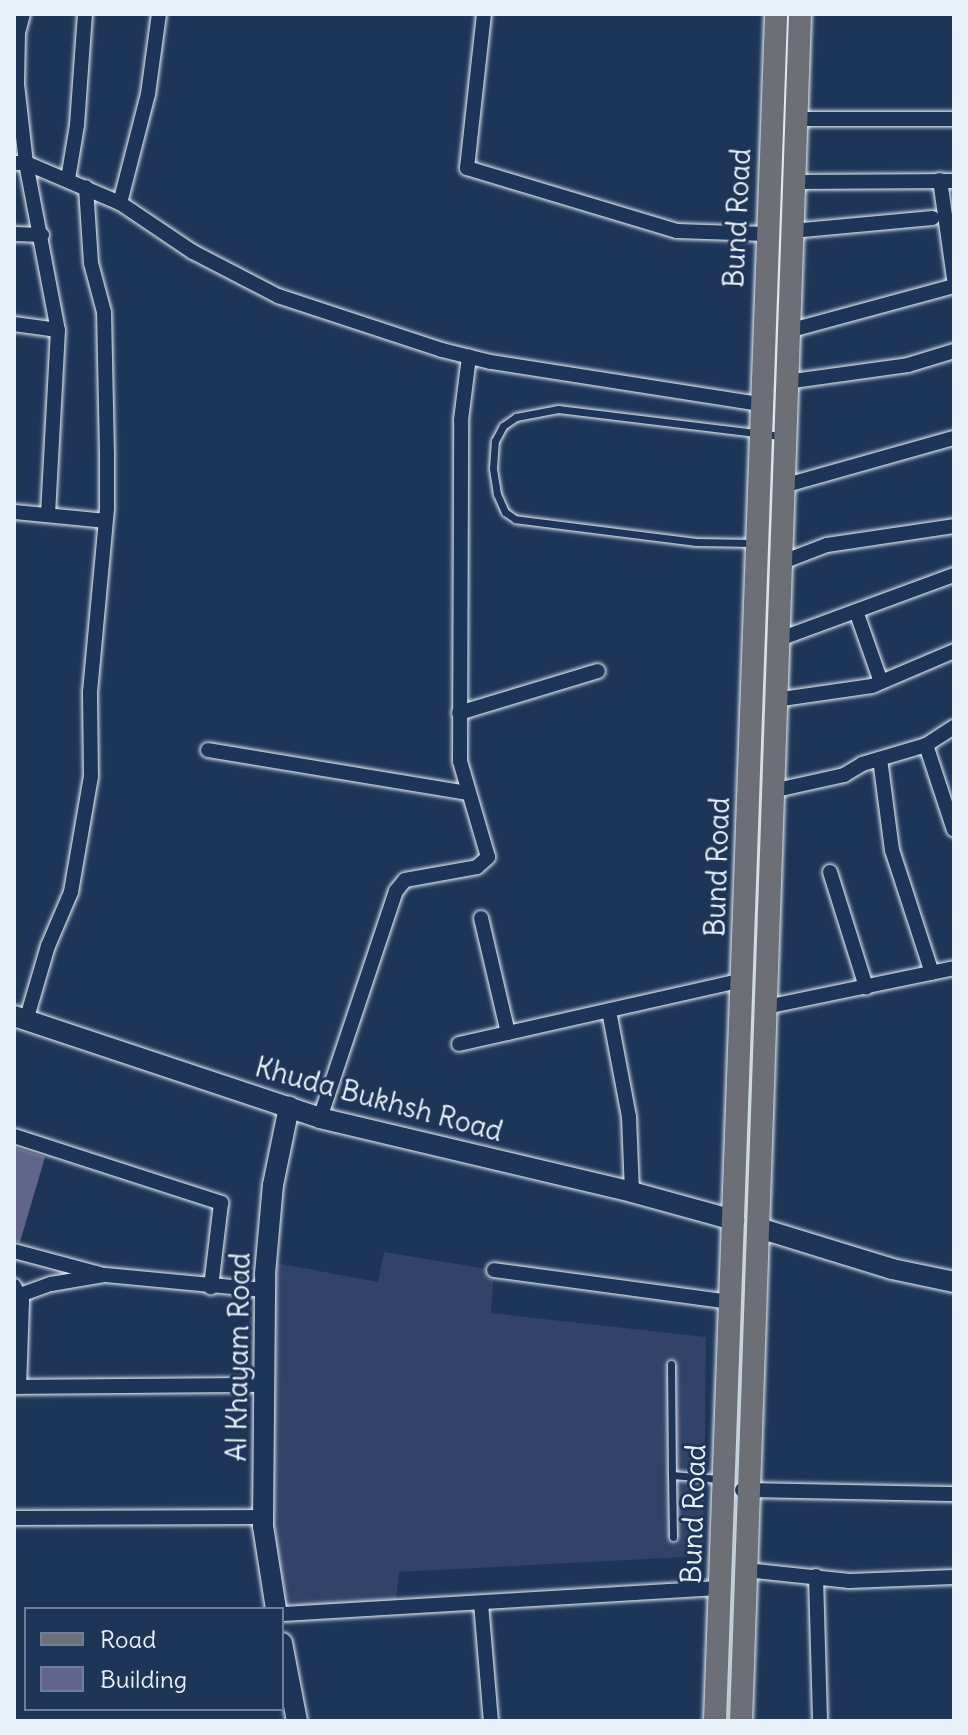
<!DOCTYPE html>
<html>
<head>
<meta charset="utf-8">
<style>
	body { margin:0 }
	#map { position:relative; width:968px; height:1735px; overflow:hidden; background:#1d3557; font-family:Delius,sans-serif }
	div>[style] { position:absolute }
	.built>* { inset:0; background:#314367 }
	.building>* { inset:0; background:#61658b }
	.roads { filter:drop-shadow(0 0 2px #e8f1f8) drop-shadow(0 0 2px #e8f1f8) }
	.lane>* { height:7px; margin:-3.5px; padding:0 3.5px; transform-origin:3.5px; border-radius:3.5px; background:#1d3557 }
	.street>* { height:14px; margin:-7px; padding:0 7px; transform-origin:7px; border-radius:7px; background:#1d3557 }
	.secondary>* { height:20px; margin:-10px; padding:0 10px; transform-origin:10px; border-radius:10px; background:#1d3557 }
	.primary>* { height:22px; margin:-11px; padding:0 11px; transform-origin:11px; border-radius:11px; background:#6c6f75 }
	span { translate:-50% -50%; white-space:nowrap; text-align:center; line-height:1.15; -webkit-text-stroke:6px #1d3557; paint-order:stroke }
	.street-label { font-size:28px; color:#e8f1f8 }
	.frame { position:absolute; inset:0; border:16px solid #e8f1f8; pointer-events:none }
	.legend { position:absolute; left:24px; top:1607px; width:260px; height:104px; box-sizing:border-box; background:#1d3557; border:2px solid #6e8097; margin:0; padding:10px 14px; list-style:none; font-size:24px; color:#e8f1f8 }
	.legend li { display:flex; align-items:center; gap:16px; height:40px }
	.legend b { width:40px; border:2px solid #6e8097 }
</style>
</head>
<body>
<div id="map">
	<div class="built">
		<div style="clip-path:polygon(384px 1252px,494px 1270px,491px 1313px,706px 1337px,704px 1556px,399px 1572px,396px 1601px,281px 1609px,263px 1517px,266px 1261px,378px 1282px)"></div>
	</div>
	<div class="building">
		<div style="clip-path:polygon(14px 1147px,45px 1157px,20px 1242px,14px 1241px)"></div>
	</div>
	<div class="roads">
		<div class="lane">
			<div style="left:754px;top:543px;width:58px;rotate:-179deg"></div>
			<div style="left:696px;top:542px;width:182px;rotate:-172.8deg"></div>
			<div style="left:515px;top:519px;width:12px;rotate:-145deg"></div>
			<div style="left:505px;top:512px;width:20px;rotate:-114deg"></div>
			<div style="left:497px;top:494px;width:26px;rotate:-99deg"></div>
			<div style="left:493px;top:468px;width:27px;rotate:-86deg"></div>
			<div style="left:495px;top:441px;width:17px;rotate:-62deg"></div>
			<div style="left:503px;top:426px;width:16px;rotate:-35deg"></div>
			<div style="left:516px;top:417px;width:43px;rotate:-10.8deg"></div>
			<div style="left:558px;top:409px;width:226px;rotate:6.9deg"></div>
			<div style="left:671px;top:1364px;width:111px;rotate:89.5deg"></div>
			<div style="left:673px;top:1537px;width:62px;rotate:-90.9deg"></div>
			<div style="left:672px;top:1475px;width:47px;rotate:4.9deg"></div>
		</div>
		<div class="street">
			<div style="left:23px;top:14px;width:20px;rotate:105deg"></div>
			<div style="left:18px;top:33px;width:51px;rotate:91.1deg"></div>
			<div style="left:17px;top:84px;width:80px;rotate:83.5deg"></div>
			<div style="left:26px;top:163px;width:170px;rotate:79.2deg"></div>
			<div style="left:58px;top:330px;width:185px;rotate:93.1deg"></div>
			<div style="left:484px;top:14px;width:155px;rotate:96.3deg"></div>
			<div style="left:467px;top:168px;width:219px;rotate:16.7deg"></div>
			<div style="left:677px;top:231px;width:88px;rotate:2deg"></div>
			<div style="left:796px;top:119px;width:158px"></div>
			<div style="left:14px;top:163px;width:12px"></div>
			<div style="left:26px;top:163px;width:102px;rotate:23.1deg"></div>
			<div style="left:120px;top:203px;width:88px;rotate:33.9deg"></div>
			<div style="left:193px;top:252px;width:96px;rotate:27.4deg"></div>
			<div style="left:278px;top:296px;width:173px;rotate:18.2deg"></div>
			<div style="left:442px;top:350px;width:50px;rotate:13.8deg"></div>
			<div style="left:491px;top:362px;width:272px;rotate:8.9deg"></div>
			<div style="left:68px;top:179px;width:55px;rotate:-80.5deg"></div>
			<div style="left:77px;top:125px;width:111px;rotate:-85.9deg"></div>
			<div style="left:940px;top:180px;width:99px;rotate:81.9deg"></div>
			<div style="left:794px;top:182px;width:160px;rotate:-0.4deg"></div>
			<div style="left:120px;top:203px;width:113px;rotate:-75.6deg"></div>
			<div style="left:148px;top:94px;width:81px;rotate:-82.2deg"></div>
			<div style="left:792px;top:231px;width:141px;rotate:-5.3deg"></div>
			<div style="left:14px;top:234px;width:28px;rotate:2deg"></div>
			<div style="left:14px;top:324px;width:44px;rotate:7.8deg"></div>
			<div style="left:788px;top:331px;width:172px;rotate:-15.2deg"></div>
			<div style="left:786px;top:382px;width:123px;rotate:-7.9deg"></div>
			<div style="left:908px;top:365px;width:48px;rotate:-16.9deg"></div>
			<div style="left:783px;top:486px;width:178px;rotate:-15.7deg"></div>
			<div style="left:14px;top:512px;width:91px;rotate:5.6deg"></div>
			<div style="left:780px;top:563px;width:50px;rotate:-21deg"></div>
			<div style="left:827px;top:545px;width:128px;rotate:-8.5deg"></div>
			<div style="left:856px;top:611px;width:75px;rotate:70.6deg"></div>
			<div style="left:777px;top:640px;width:189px;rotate:-20.2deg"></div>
			<div style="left:775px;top:700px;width:98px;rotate:-8.2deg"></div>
			<div style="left:872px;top:686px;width:89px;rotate:-23.1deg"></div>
			<div style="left:459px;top:713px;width:145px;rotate:-16.8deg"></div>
			<div style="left:926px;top:745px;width:89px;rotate:71.8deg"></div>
			<div style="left:208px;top:750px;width:263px;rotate:9.4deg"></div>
			<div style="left:880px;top:759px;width:92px;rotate:82.5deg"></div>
			<div style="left:892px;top:850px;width:129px;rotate:72deg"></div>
			<div style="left:772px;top:791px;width:74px;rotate:-12.5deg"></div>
			<div style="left:844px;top:775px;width:21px;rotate:-31deg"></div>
			<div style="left:862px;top:764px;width:67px;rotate:-16.5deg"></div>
			<div style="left:926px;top:745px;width:33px;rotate:-33deg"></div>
			<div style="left:830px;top:872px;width:121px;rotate:72.6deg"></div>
			<div style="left:481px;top:918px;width:118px;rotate:76.8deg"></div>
			<div style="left:766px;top:1007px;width:192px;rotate:-11.7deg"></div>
			<div style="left:609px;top:1011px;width:108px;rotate:79.3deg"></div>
			<div style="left:629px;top:1117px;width:75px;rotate:87.7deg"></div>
			<div style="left:26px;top:1021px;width:78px;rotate:-73.7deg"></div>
			<div style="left:48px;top:946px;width:59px;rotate:-66.9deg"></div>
			<div style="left:71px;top:892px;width:118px;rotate:-80.2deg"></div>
			<div style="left:91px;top:776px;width:84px;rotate:-90.7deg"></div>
			<div style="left:90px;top:692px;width:185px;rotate:-84.7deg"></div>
			<div style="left:107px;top:508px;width:54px;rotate:-90deg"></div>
			<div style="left:107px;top:454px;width:142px;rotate:-91.2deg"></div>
			<div style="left:104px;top:312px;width:51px;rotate:-104.9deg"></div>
			<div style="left:91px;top:263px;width:76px;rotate:-93.8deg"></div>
			<div style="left:459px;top:1044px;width:291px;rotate:-12.7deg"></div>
			<div style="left:320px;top:1118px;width:239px;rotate:-71.5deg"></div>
			<div style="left:396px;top:891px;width:14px;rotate:-51deg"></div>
			<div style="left:405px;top:880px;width:73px;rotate:-10.2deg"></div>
			<div style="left:477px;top:867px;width:15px;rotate:-42deg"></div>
			<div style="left:488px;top:857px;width:100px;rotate:-106.3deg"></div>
			<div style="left:460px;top:761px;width:341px;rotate:-89.8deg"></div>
			<div style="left:461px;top:420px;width:64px;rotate:-82.8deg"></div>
			<div style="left:14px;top:1136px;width:218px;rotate:17.9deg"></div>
			<div style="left:221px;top:1203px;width:85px;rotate:96.8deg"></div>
			<div style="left:14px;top:1251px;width:89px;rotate:15deg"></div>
			<div style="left:494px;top:1270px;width:239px;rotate:7.7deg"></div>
			<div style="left:14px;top:1286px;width:18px;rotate:63deg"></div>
			<div style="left:22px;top:1302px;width:85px;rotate:92deg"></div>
			<div style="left:20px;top:1295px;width:33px;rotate:-20deg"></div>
			<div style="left:51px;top:1284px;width:55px;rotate:-9.5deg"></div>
			<div style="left:105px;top:1275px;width:160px;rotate:5.4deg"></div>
			<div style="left:14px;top:1387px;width:250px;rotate:-0.5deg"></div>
			<div style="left:742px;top:1490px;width:212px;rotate:1.1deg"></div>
			<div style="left:14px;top:1518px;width:249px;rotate:-0.2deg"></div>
			<div style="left:746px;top:1570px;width:104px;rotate:6.1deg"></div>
			<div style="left:849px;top:1581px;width:105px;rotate:-2.2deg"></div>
			<div style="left:816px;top:1576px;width:145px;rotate:88.4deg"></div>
			<div style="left:481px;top:1603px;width:118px;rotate:85.2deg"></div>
			<div style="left:282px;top:1614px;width:439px;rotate:-3.4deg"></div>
		</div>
		<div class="secondary">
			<div style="left:14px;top:1016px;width:323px;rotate:18.4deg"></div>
			<div style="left:320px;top:1118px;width:321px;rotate:13.3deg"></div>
			<div style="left:632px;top:1192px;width:106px;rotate:15.4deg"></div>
			<div style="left:759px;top:1228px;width:139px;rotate:17.1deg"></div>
			<div style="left:892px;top:1269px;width:63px;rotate:11.8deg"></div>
			<div style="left:276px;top:1609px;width:84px;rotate:-98.9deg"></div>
			<div style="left:263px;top:1526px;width:252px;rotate:-89.5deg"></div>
			<div style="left:265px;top:1274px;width:89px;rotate:-84.9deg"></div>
			<div style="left:273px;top:1185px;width:80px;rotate:-78.4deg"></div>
			<div style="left:282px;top:1643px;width:79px;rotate:79.1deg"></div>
		</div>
		<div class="primary">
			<div style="left:715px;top:1721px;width:1708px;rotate:-87.95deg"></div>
			<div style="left:741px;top:1721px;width:1708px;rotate:-88.02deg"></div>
		</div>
	</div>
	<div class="street-label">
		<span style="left:737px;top:218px;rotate:-87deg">Bund Road</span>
		<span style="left:717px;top:867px;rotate:-88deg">Bund Road</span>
		<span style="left:379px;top:1099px;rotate:15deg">Khuda Bukhsh Road</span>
		<span style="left:238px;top:1357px;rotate:-89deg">Al Khayam Road</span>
		<span style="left:693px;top:1514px;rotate:-88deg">Bund Road</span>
	</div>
	<div class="frame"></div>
	<ul class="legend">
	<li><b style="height:10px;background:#6c6f75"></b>Road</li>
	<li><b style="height:22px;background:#61658b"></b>Building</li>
	</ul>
</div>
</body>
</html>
